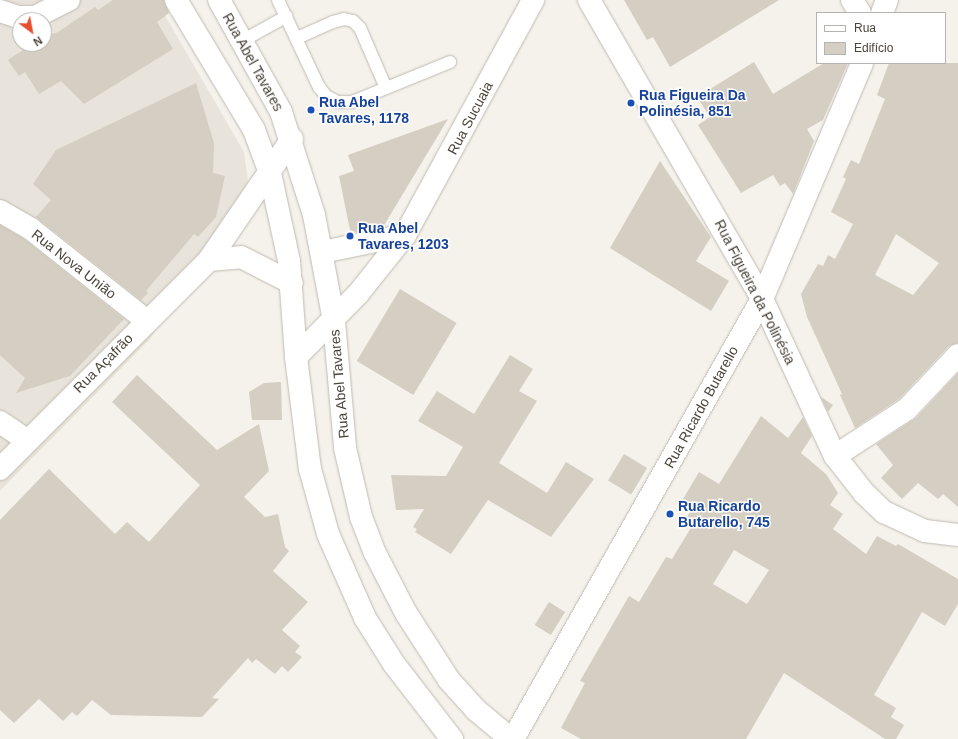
<!DOCTYPE html>
<html>
<head>
<meta charset="utf-8">
<style>
	body { margin:0 }
	#map { position:relative; width:958px; height:739px; overflow:hidden; background:#f5f2ec; font-family:Arial,sans-serif }
	div>[style] { position:absolute }
	.residential>* { inset:0; background:#e8e4db }
	.building>* { inset:0; background:#d5cec2; transform-origin:0 0 }
	.roads { filter:drop-shadow(0 0 1px #bfbaaf) drop-shadow(0 0 1px #bfbaaf) }
	.service>* { height:12px; margin:-6px; padding:0 6px; transform-origin:6px; border-radius:6px; background:#fff }
	.minor>* { height:22px; margin:-11px; padding:0 11px; transform-origin:11px; border-radius:11px; background:#fff }
	.tertiary>* { height:22px; margin:-11px; padding:0 11px; transform-origin:11px; border-radius:11px; background:#fff }
	.dots>* { width:11px; height:11px; translate:-50% -50%; box-sizing:border-box; border:2px solid #fff; border-radius:50% }
	span { translate:-50% -50%; white-space:nowrap; text-align:center; line-height:1.15; -webkit-text-stroke:3px #fff; paint-order:stroke }
	.street-label { font-size:14px; color:#49433a }
	.transit-label { font-size:14px; color:#164399; font-weight:700 }
	.left { translate:0 -50%; text-align:left }
	.legend { position:absolute; left:816px; top:12px; width:130px; height:52px; box-sizing:border-box; background:#fff; border:1px solid #b6b4b0; margin:0; padding:5px 7px; list-style:none; font-size:12px; color:#49433a }
	.legend li { display:flex; align-items:center; gap:8px; height:20px }
	.legend b { width:20px; border:1px solid #b6b4b0 }
	.north { position:absolute; left:12px; top:12px; width:40px; height:40px; box-sizing:border-box; background:#fff; border:1px solid #b6b4b0; border-radius:50%; rotate:148deg; font-size:11px; font-weight:700; line-height:16px; text-align:center; color:#49433a }
	.north::after { content:''; display:block; margin:auto; width:14px; height:18px; background:#e64e32; clip-path:polygon(50% 0,100% 100%,50% 72%,0 100%) }
</style>
</head>
<body>
<div id="map">
	<div class="residential">
		<div style="clip-path:polygon(evenodd,0 0,156px 0,244px 152px,248px 182px,150px 339px,0 491px,0 0,20px 20px,44px 20px,44px 44px,20px 44px,20px 20px)"></div>
	</div>
	<div class="building">
		<div style="clip-path:polygon(113px 0,164px 0,169px 13px,157px 22px,173px 49px,84px 104px,61px 81px,39px 94px,25px 72px,19px 76px,8px 60px,32px 44px,44px 44px,44px 37px,58px 32px,95px 7px,98px 10px)"></div>
		<div style="clip-path:polygon(624px 0,779px 0,670px 67px,653px 37px,647px 40px)"></div>
		<div style="clip-path:polygon(754px 62px,773px 94px,824px 63px,848px 63px,823px 120px,807px 129px,814px 141px,793px 194px,785px 183px,780px 186px,773px 175px,741px 193px,698px 125px,710px 117px,697px 97px)"></div>
		<div style="clip-path:polygon(evenodd,889px 63px,958px 63px,958px 343px,949px 346px,899px 399px,855px 428px,840px 395px,842px 394px,807px 317px,801px 294px,818px 264px,823px 266px,828px 255px,835px 259px,853px 224px,831px 212px,846px 179px,843px 177px,851px 160px,859px 164px,885px 99px,877px 95px,889px 63px,896px 234px,939px 263px,913px 295px,875px 275px,896px 234px)"></div>
		<div style="clip-path:polygon(196px 83px,214px 143px,213px 173px,225px 176px,216px 217px,198px 237px,194px 234px,146px 291px,148px 293px,141px 300px,36px 217px,51px 200px,33px 184px,56px 150px)"></div>
		<div style="clip-path:polygon(448px 119px,383px 227px,356px 232px,350px 230px,339px 176px,354px 171px,348px 155px)"></div>
		<div style="clip-path:polygon(660px 161px,711px 237px,696px 261px,729px 281px,711px 311px,610px 248px)"></div>
		<div style="clip-path:polygon(0 225px,24px 239px,124px 319px,70px 376px,16px 393px,25px 378px,0 355px)"></div>
		<div style="left:400px;top:289px;width:66px;height:84px;rotate:31deg"></div>
		<div style="clip-path:polygon(510px 355px,533px 369px,519px 391px,537px 401px,499px 463px,547px 493px,566px 462px,594px 479px,551px 537px,488px 500px,451px 554px,415px 532px,417px 529px,413px 527px,424px 509px,396px 510px,391px 475px,446px 476px,463px 447px,418px 421px,437px 391px,474px 414px)"></div>
		<div style="clip-path:polygon(958px 373px,958px 507px,943px 494px,938px 499px,918px 483px,902px 499px,881px 478px,893px 465px,876px 444px,916px 418px)"></div>
		<div style="clip-path:polygon(137px 375px,217px 450px,259px 424px,269px 471px,244px 497px,265px 517px,278px 514px,285px 547px,289px 551px,273px 571px,308px 602px,282px 630px,300px 646px,295px 652px,302px 657px,288px 672px,282px 666px,275px 674px,256px 659px,252px 663px,248px 658px,212px 698px,219px 699px,202px 717px,111px 715px,92px 700px,77px 716px,72px 712px,63px 721px,39px 699px,14px 723px,0 710px,0 520px,49px 469px,115px 534px,127px 522px,149px 542px,200px 485px,112px 402px)"></div>
		<div style="clip-path:polygon(281px 382px,282px 420px,252px 420px,249px 392px,264px 383px)"></div>
		<div style="clip-path:polygon(821px 397px,833px 405px,828px 412px)"></div>
		<div style="clip-path:polygon(evenodd,761px 416px,788px 438px,803px 417px,812px 436px,801px 453px,826px 474px,838px 493px,830px 505px,843px 514px,833px 529px,866px 554px,877px 536px,896px 546px,898px 544px,958px 579px,958px 604px,945px 626px,922px 612px,874px 695px,896px 708px,891px 717px,904px 725px,896px 739px,885px 739px,784px 673px,746px 739px,581px 739px,561px 728px,585px 683px,580px 681px,629px 596px,639px 602px,666px 557px,672px 559px,692px 526px,684px 522px,690px 512px,679px 506px,699px 472px,719px 484px,761px 416px,734px 550px,769px 570px,747px 604px,713px 584px,734px 550px)"></div>
		<div style="left:624px;top:454px;width:27px;height:31px;rotate:31deg"></div>
		<div style="left:549px;top:602px;width:19px;height:27px;rotate:32deg"></div>
	</div>
	<div class="roads">
		<div class="service">
			<div style="left:278px;top:0;width:96px;rotate:64.8deg"></div>
			<div style="left:319px;top:87px;width:11px;rotate:52deg"></div>
			<div style="left:326px;top:96px;width:13px;rotate:27deg"></div>
			<div style="left:338px;top:102px;width:14px"></div>
			<div style="left:352px;top:102px;width:106px;rotate:-22.2deg"></div>
			<div style="left:297px;top:38px;width:39px;rotate:-24deg"></div>
			<div style="left:333px;top:22px;width:11px;rotate:-15deg"></div>
			<div style="left:344px;top:19px;width:9px;rotate:13deg"></div>
			<div style="left:353px;top:21px;width:10px;rotate:45deg"></div>
			<div style="left:360px;top:28px;width:65px;rotate:66.6deg"></div>
			<div style="left:242px;top:41px;width:51px;rotate:-29.1deg"></div>
		</div>
		<div class="minor">
			<div style="left:589px;top:0;width:345px;rotate:59.9deg"></div>
			<div style="left:762px;top:299px;width:173px;rotate:65.1deg"></div>
			<div style="left:835px;top:456px;width:47px;rotate:51.9deg"></div>
			<div style="left:864px;top:493px;width:28px;rotate:44deg"></div>
			<div style="left:884px;top:512px;width:45px;rotate:24.9deg"></div>
			<div style="left:925px;top:531px;width:33px;rotate:7deg"></div>
			<div style="left:852px;top:0;width:15px;rotate:58deg"></div>
			<div style="left:0;top:11px;width:19px;rotate:18deg"></div>
			<div style="left:18px;top:17px;width:17px"></div>
			<div style="left:35px;top:17px;width:38px;rotate:-27deg"></div>
			<div style="left:0;top:211px;width:36px;rotate:30deg"></div>
			<div style="left:31px;top:229px;width:147px;rotate:38.4deg"></div>
			<div style="left:322px;top:252px;width:85px;rotate:-11.6deg"></div>
			<div style="left:296px;top:357px;width:88px;rotate:-45.5deg"></div>
			<div style="left:358px;top:294px;width:75px;rotate:-51.5deg"></div>
			<div style="left:405px;top:235px;width:268px;rotate:-61.4deg"></div>
			<div style="left:0;top:422px;width:32px;rotate:34deg"></div>
			<div style="left:835px;top:456px;width:86px;rotate:-33.1deg"></div>
			<div style="left:907px;top:409px;width:74px;rotate:-46.6deg"></div>
		</div>
		<div class="tertiary">
			<div style="left:176px;top:0;width:152px;rotate:59deg"></div>
			<div style="left:254px;top:130px;width:46px;rotate:69.6deg"></div>
			<div style="left:270px;top:173px;width:90px;rotate:77.8deg"></div>
			<div style="left:289px;top:261px;width:96px;rotate:85.8deg"></div>
			<div style="left:296px;top:357px;width:113px;rotate:82.9deg"></div>
			<div style="left:310px;top:469px;width:67px;rotate:74.5deg"></div>
			<div style="left:328px;top:534px;width:92px;rotate:66.2deg"></div>
			<div style="left:365px;top:618px;width:54px;rotate:57.8deg"></div>
			<div style="left:394px;top:664px;width:95px;rotate:52.3deg"></div>
			<div style="left:219px;top:0;width:128px;rotate:61deg"></div>
			<div style="left:281px;top:112px;width:108px;rotate:72.2deg"></div>
			<div style="left:314px;top:215px;width:108px;rotate:79.3deg"></div>
			<div style="left:334px;top:321px;width:127px;rotate:85deg"></div>
			<div style="left:345px;top:448px;width:71px;rotate:76.9deg"></div>
			<div style="left:361px;top:517px;width:39px;rotate:69deg"></div>
			<div style="left:375px;top:553px;width:68px;rotate:62.7deg"></div>
			<div style="left:406px;top:613px;width:80px;rotate:57.3deg"></div>
			<div style="left:449px;top:680px;width:40px;rotate:48deg"></div>
			<div style="left:476px;top:710px;width:45px;rotate:39.6deg"></div>
			<div style="left:882px;top:13px;width:14px;rotate:-69deg"></div>
			<div style="left:209px;top:260px;width:32px;rotate:-5deg"></div>
			<div style="left:241px;top:257px;width:57px;rotate:27deg"></div>
			<div style="left:0;top:469px;width:296px;rotate:-45deg"></div>
			<div style="left:209px;top:260px;width:147px;rotate:-55.6deg"></div>
			<div style="left:513px;top:739px;width:506px;rotate:-60.49deg"></div>
			<div style="left:762px;top:299px;width:256px;rotate:-67deg"></div>
		</div>
	</div>
	<div class="dots">
		<div style="left:631px;top:103px;background:#1a4fb4"></div>
		<div style="left:311px;top:110px;background:#1a4fb4"></div>
		<div style="left:350px;top:236px;background:#1a4fb4"></div>
		<div style="left:670px;top:514px;background:#1a4fb4"></div>
	</div>
	<div class="street-label">
		<span style="left:253px;top:62px;rotate:61deg">Rua Abel Tavares</span>
		<span style="left:470px;top:118px;rotate:-62deg">Rua Sucuaia</span>
		<span style="left:74px;top:264px;rotate:38deg">Rua Nova União</span>
		<span style="left:755px;top:292px;rotate:63deg">Rua Figueira da Polinésia</span>
		<span style="left:103px;top:363px;rotate:-45deg">Rua Açafrão</span>
		<span style="left:339px;top:384px;rotate:-95deg">Rua Abel Tavares</span>
		<span style="left:701px;top:407px;rotate:-61deg">Rua Ricardo Butarello</span>
	</div>
	<div class="transit-label">
		<span class="left" style="left:639px;top:103px">Rua Figueira Da<br>Polinésia, 851</span>
		<span class="left" style="left:319px;top:110px">Rua Abel<br>Tavares, 1178</span>
		<span class="left" style="left:358px;top:236px">Rua Abel<br>Tavares, 1203</span>
		<span class="left" style="left:678px;top:514px">Rua Ricardo<br>Butarello, 745</span>
	</div>
	<ul class="legend">
	<li><b style="height:5px;background:#fff"></b>Rua</li>
	<li><b style="height:11px;background:#d5cec2"></b>Edifício</li>
	</ul>
	<div class="north">N</div>
</div>
</body>
</html>
